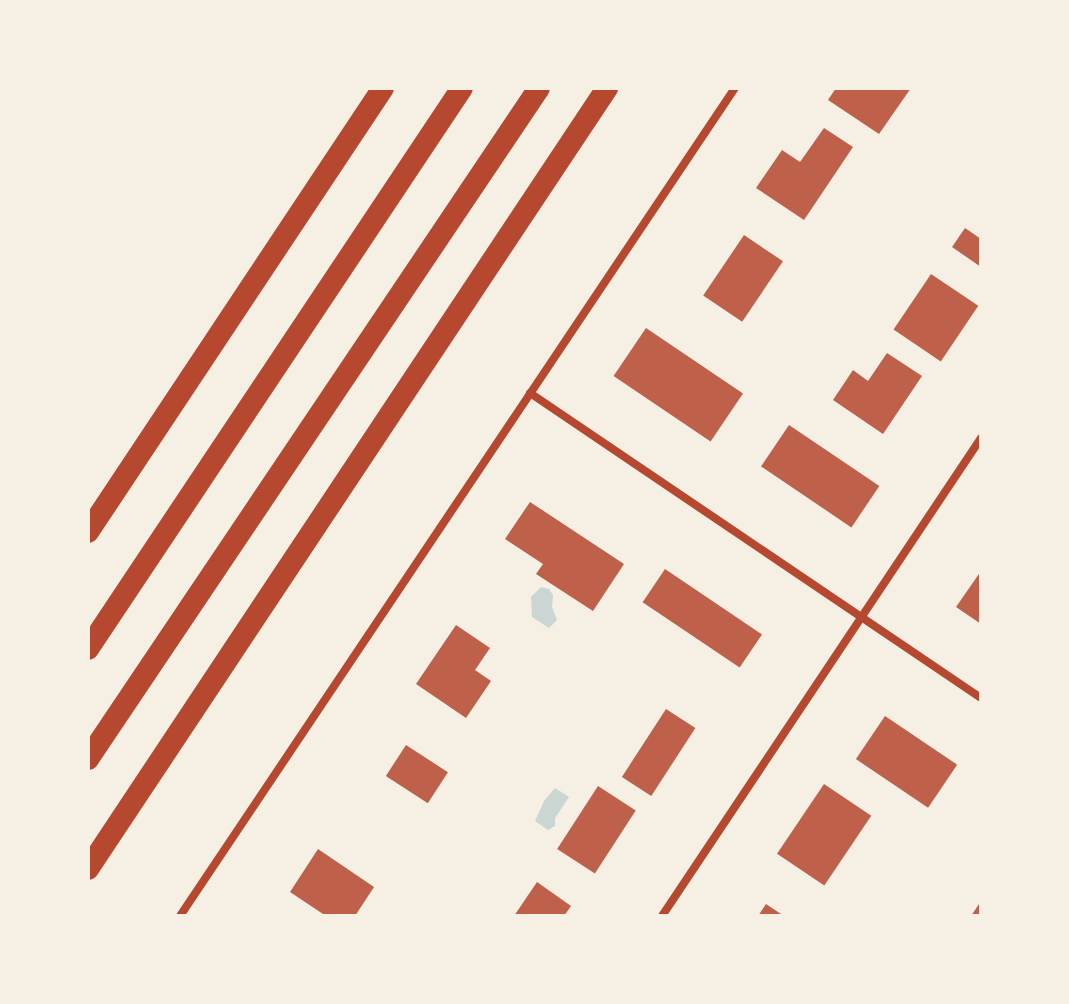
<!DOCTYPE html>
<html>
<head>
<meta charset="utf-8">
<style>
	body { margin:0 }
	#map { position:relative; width:1069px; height:1004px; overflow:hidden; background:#f6efe4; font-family:Inter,sans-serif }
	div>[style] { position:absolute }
	.water>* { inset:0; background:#c9d6d2 }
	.building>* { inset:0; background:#bf614a; transform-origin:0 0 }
	.minor>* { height:8px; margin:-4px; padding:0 4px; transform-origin:4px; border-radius:4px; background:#b5482f }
	.motorway>* { height:22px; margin:-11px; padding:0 11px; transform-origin:11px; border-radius:11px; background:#b5482f }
	span { translate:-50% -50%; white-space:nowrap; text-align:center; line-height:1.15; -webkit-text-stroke:6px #f6efe4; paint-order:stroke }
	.frame { position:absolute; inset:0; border:90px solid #f6efe4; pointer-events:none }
</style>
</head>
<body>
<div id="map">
	<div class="water">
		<div style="clip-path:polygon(541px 587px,549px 589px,553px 595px,552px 607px,557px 620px,549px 628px,532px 617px,531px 597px)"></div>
		<div style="clip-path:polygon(555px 788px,569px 797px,555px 818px,555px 826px,548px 830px,535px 821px,544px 801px)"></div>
	</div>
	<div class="building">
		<div style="clip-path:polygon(836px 88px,911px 88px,879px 134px,828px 100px)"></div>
		<div style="clip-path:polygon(824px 128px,853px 147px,804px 220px,756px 188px,782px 150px,800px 162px)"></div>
		<div style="clip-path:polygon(965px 228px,981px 239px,981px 267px,952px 247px)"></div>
		<div style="left:744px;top:235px;width:47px;height:73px;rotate:34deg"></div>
		<div style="left:931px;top:274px;width:57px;height:67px;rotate:34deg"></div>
		<div style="left:646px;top:328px;width:117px;height:58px;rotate:34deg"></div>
		<div style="clip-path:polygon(887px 353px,922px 376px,883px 434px,833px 400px,853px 370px,868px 381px)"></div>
		<div style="left:789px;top:425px;width:109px;height:50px;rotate:34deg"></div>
		<div style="clip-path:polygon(530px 502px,624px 564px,593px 611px,536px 574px,543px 564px,505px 539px)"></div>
		<div style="left:665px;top:569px;width:117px;height:40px;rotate:34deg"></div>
		<div style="clip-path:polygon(981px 571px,981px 624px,956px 607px)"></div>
		<div style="clip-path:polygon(456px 625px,490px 648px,475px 670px,491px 681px,466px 718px,416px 684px)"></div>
		<div style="left:666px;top:709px;width:35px;height:81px;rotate:33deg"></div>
		<div style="left:885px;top:716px;width:87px;height:52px;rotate:34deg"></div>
		<div style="left:406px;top:745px;width:50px;height:37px;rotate:33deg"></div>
		<div style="left:824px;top:784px;width:57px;height:84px;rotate:34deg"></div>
		<div style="left:598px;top:786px;width:45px;height:75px;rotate:33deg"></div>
		<div style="clip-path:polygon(318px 849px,374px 887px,355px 916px,326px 916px,290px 892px)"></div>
		<div style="clip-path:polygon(537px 882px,571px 906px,564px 916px,514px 916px)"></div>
		<div style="clip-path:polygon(981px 901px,981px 916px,971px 916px)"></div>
		<div style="clip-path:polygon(766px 904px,784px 916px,758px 916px)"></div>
	</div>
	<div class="minor">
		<div style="left:530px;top:393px;width:544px;rotate:34.07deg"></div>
		<div style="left:180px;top:916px;width:997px;rotate:-56.17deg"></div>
		<div style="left:662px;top:916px;width:575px;rotate:-56.28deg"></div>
	</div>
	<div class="motorway">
		<div style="left:88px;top:532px;width:533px;rotate:-56.4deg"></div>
		<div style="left:88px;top:649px;width:674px;rotate:-56.31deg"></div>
		<div style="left:88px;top:759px;width:808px;rotate:-56.09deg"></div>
		<div style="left:88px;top:869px;width:938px;rotate:-56.39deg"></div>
	</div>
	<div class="frame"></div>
</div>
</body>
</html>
